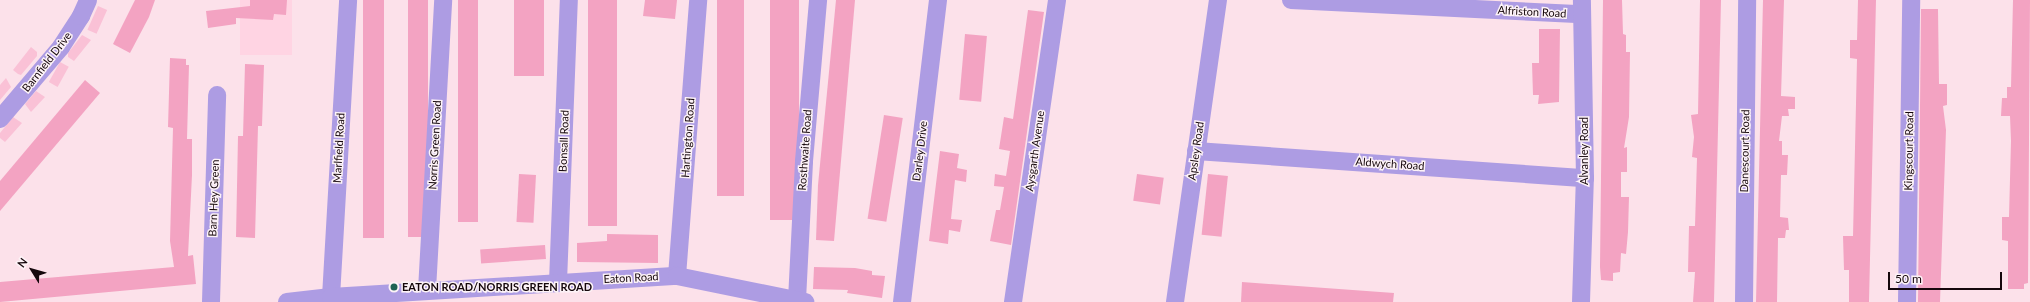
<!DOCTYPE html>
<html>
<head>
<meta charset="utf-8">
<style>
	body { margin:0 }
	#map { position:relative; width:2030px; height:302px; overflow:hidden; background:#fce1ea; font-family:Lato,sans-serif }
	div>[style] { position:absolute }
	.built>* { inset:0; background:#ffd4e3; transform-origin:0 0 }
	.green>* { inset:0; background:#fac1d6; transform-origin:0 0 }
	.building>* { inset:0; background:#f3a3c2; transform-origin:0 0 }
	.minor>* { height:18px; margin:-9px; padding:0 9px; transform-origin:9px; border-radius:9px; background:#ad9ce3 }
	.dots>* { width:11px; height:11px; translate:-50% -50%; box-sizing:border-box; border:2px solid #fdf3f7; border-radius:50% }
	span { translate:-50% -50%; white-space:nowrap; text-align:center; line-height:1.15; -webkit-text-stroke:3px #fdf3f7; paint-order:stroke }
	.street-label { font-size:11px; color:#15070c }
	.poi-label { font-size:11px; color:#15070c; font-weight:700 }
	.left { translate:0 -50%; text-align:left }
	.north { position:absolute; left:12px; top:250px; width:40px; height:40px; -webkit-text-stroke:3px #fdf3f7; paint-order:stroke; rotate:307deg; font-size:11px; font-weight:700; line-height:16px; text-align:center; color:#15070c }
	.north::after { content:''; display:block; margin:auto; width:14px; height:18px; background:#15070c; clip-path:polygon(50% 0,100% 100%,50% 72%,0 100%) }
	.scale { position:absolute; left:1888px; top:272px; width:114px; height:18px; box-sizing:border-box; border:2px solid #15070c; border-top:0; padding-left:5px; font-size:12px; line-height:14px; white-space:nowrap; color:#15070c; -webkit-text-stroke:3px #fdf3f7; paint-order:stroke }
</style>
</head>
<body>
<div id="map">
	<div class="built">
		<div style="left:240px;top:0;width:52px;height:55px"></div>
	</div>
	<div class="green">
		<div style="left:98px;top:6px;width:10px;height:26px;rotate:24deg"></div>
		<div style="clip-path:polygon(82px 35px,91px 40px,74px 61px,68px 57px,68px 53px)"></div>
		<div style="clip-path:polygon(31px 47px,37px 52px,37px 56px,21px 75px,18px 74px,13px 70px)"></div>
		<div style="left:60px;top:62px;width:10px;height:23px;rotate:29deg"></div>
		<div style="clip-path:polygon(6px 78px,11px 87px,0 100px,0 85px)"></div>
		<div style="clip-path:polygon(36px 91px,45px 97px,31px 112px,25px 104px)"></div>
		<div style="clip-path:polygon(13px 117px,22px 123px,5px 142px,0 138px,0 133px)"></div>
	</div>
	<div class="building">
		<div style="clip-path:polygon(135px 0,155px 0,149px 17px,130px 53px,113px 44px)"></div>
		<div style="clip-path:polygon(250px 0,287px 0,286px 15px,274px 14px,273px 20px,236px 18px,236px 24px,208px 28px,206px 11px,250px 6px)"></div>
		<div style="left:363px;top:0;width:21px;height:238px"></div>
		<div style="left:408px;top:0;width:20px;height:237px"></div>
		<div style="left:458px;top:0;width:20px;height:222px"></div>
		<div style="left:514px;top:0;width:30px;height:76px"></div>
		<div style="left:588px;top:0;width:29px;height:226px"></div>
		<div style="clip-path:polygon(645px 0,677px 0,675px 19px,643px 16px)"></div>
		<div style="left:717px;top:0;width:27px;height:196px"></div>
		<div style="left:770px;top:0;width:29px;height:220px"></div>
		<div style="clip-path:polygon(836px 0,855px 0,834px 241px,816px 240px,818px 185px)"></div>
		<div style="clip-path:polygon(1603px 0,1622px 0,1623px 34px,1626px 35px,1626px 52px,1630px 52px,1629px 117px,1624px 148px,1627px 147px,1627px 172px,1621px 172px,1621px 197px,1629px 197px,1628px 232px,1626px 254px,1621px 253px,1620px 272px,1613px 273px,1613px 281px,1601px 280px,1600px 267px)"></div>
		<div style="clip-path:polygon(1700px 0,1721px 0,1714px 302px,1693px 302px,1695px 272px,1688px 272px,1689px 226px,1695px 226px,1697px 158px,1692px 157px,1694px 137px,1691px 115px,1698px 114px)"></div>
		<div style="clip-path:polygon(1763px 0,1784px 0,1781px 96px,1795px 97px,1795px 109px,1788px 109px,1789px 116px,1782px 116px,1779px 141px,1782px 141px,1782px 155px,1788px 155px,1787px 175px,1781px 175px,1780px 217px,1788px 218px,1789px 230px,1786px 230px,1785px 238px,1778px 238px,1777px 302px,1756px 302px)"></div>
		<div style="clip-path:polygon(1858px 0,1876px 0,1869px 302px,1849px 302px,1849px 270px,1844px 270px,1843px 236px,1853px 236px,1857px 59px,1850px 58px,1850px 40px,1857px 40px)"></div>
		<div style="clip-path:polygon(2013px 0,2030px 0,2028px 283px,2024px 284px,2024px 289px,2008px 289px,2008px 241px,2002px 240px,2002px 217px,2009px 217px,2011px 141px,2010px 116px,2001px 116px,2002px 98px,2007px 98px,2007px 87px,2011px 87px)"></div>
		<div style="clip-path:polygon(1921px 9px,1938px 9px,1939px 84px,1947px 84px,1947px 105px,1943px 106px,1946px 130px,1940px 302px,1918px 302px)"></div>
		<div style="clip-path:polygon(1028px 10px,1044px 12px,1011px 245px,990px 241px,996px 210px,1000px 210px,1004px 187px,994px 186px,995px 174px,1006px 176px,1010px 151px,999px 149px,1004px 117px,1013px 119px)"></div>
		<div style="clip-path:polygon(1539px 29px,1560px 29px,1559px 102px,1538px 104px,1539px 95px,1533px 95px,1532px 63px,1539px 63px)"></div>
		<div style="left:965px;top:34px;width:22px;height:66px;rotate:5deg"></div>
		<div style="clip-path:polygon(170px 58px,186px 59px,186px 65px,189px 65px,187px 139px,192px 139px,192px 175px,188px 256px,193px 255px,196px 284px,0 302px,0 282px,174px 267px,170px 241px,173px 128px,168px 127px)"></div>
		<div style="clip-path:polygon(245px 64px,264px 65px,262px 126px,258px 126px,255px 238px,236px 237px,238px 136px,243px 136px)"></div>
		<div style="clip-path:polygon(85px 80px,100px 93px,0 211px,0 181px)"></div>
		<div style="left:884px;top:115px;width:19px;height:105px;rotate:9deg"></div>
		<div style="clip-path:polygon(940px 151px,959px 154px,957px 168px,967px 170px,966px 182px,955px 180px,951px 219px,962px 220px,960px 232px,949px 230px,948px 244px,929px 241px)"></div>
		<div style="left:519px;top:174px;width:17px;height:48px;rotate:3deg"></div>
		<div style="left:1137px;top:174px;width:27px;height:27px;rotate:8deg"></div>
		<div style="left:1208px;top:174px;width:20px;height:61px;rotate:6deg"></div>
		<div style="clip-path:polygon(607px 234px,658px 235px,658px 263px,577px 262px,577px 243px,607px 241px)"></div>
		<div style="left:545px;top:245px;width:14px;height:65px;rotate:86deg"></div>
		<div style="clip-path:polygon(814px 267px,855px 268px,872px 271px,872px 275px,885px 276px,882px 298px,847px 293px,848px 290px,813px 289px)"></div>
		<div style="clip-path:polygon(1242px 282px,1394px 293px,1393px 302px,1241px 302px)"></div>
	</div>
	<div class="minor">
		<div style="left:1291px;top:0;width:291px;rotate:2.8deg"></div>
		<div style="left:0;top:119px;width:94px;rotate:-49.7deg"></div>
		<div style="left:61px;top:47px;width:37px;rotate:-57deg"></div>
		<div style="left:81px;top:16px;width:17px;rotate:-66deg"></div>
		<div style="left:1196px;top:151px;width:390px;rotate:4deg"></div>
		<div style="left:677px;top:276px;width:277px;rotate:-85.6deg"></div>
		<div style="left:558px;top:282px;width:282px;rotate:-87.8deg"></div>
		<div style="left:427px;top:290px;width:290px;rotate:-86.8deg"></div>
		<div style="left:331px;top:297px;width:297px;rotate:-86.7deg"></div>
		<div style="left:797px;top:300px;width:139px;rotate:-87.1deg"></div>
		<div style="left:804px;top:161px;width:162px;rotate:-85deg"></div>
		<div style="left:211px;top:302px;width:207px;rotate:-88.3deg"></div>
		<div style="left:287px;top:302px;width:44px;rotate:-6.5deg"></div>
		<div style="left:331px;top:297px;width:347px;rotate:-3.5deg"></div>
		<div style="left:677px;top:276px;width:131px;rotate:11.5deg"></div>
		<div style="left:902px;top:302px;width:304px;rotate:-83.2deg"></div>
		<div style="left:1013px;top:302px;width:305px;rotate:-81.7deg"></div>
		<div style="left:1175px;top:302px;width:305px;rotate:-81.9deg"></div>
		<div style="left:1581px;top:302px;width:124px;rotate:-88.2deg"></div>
		<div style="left:1585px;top:178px;width:178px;rotate:-91deg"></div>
		<div style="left:1744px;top:302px;width:302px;rotate:-89.4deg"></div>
		<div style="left:1907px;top:302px;width:302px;rotate:-89.2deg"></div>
	</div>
	<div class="dots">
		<div style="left:394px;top:287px;background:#206354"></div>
	</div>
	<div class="street-label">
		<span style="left:1532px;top:12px;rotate:3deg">Alfriston Road</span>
		<span style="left:47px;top:62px;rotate:-52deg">Barnfield Drive</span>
		<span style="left:688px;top:138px;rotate:-86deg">Hartington Road</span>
		<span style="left:564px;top:141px;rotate:-88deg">Bonsall Road</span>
		<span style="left:435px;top:145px;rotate:-87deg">Norris Green Road</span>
		<span style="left:339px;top:148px;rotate:-87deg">Marlfield Road</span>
		<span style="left:805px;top:150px;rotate:-86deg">Rosthwaite Road</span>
		<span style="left:920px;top:151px;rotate:-83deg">Darley Drive</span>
		<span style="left:1035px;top:151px;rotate:-82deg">Aysgarth Avenue</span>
		<span style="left:1196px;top:151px;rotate:-82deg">Apsley Road</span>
		<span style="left:1584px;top:151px;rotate:-90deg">Alvanley Road</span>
		<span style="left:1745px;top:151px;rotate:-89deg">Danescourt Road</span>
		<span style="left:1909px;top:151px;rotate:-89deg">Kingscourt Road</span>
		<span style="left:1390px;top:164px;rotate:4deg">Aldwych Road</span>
		<span style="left:214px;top:198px;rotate:-88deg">Barn Hey Green</span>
		<span style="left:631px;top:278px;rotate:-3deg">Eaton Road</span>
	</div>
	<div class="poi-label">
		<span class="left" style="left:402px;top:287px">EATON ROAD/NORRIS GREEN ROAD</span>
	</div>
	<div class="north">N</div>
	<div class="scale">50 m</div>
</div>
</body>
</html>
